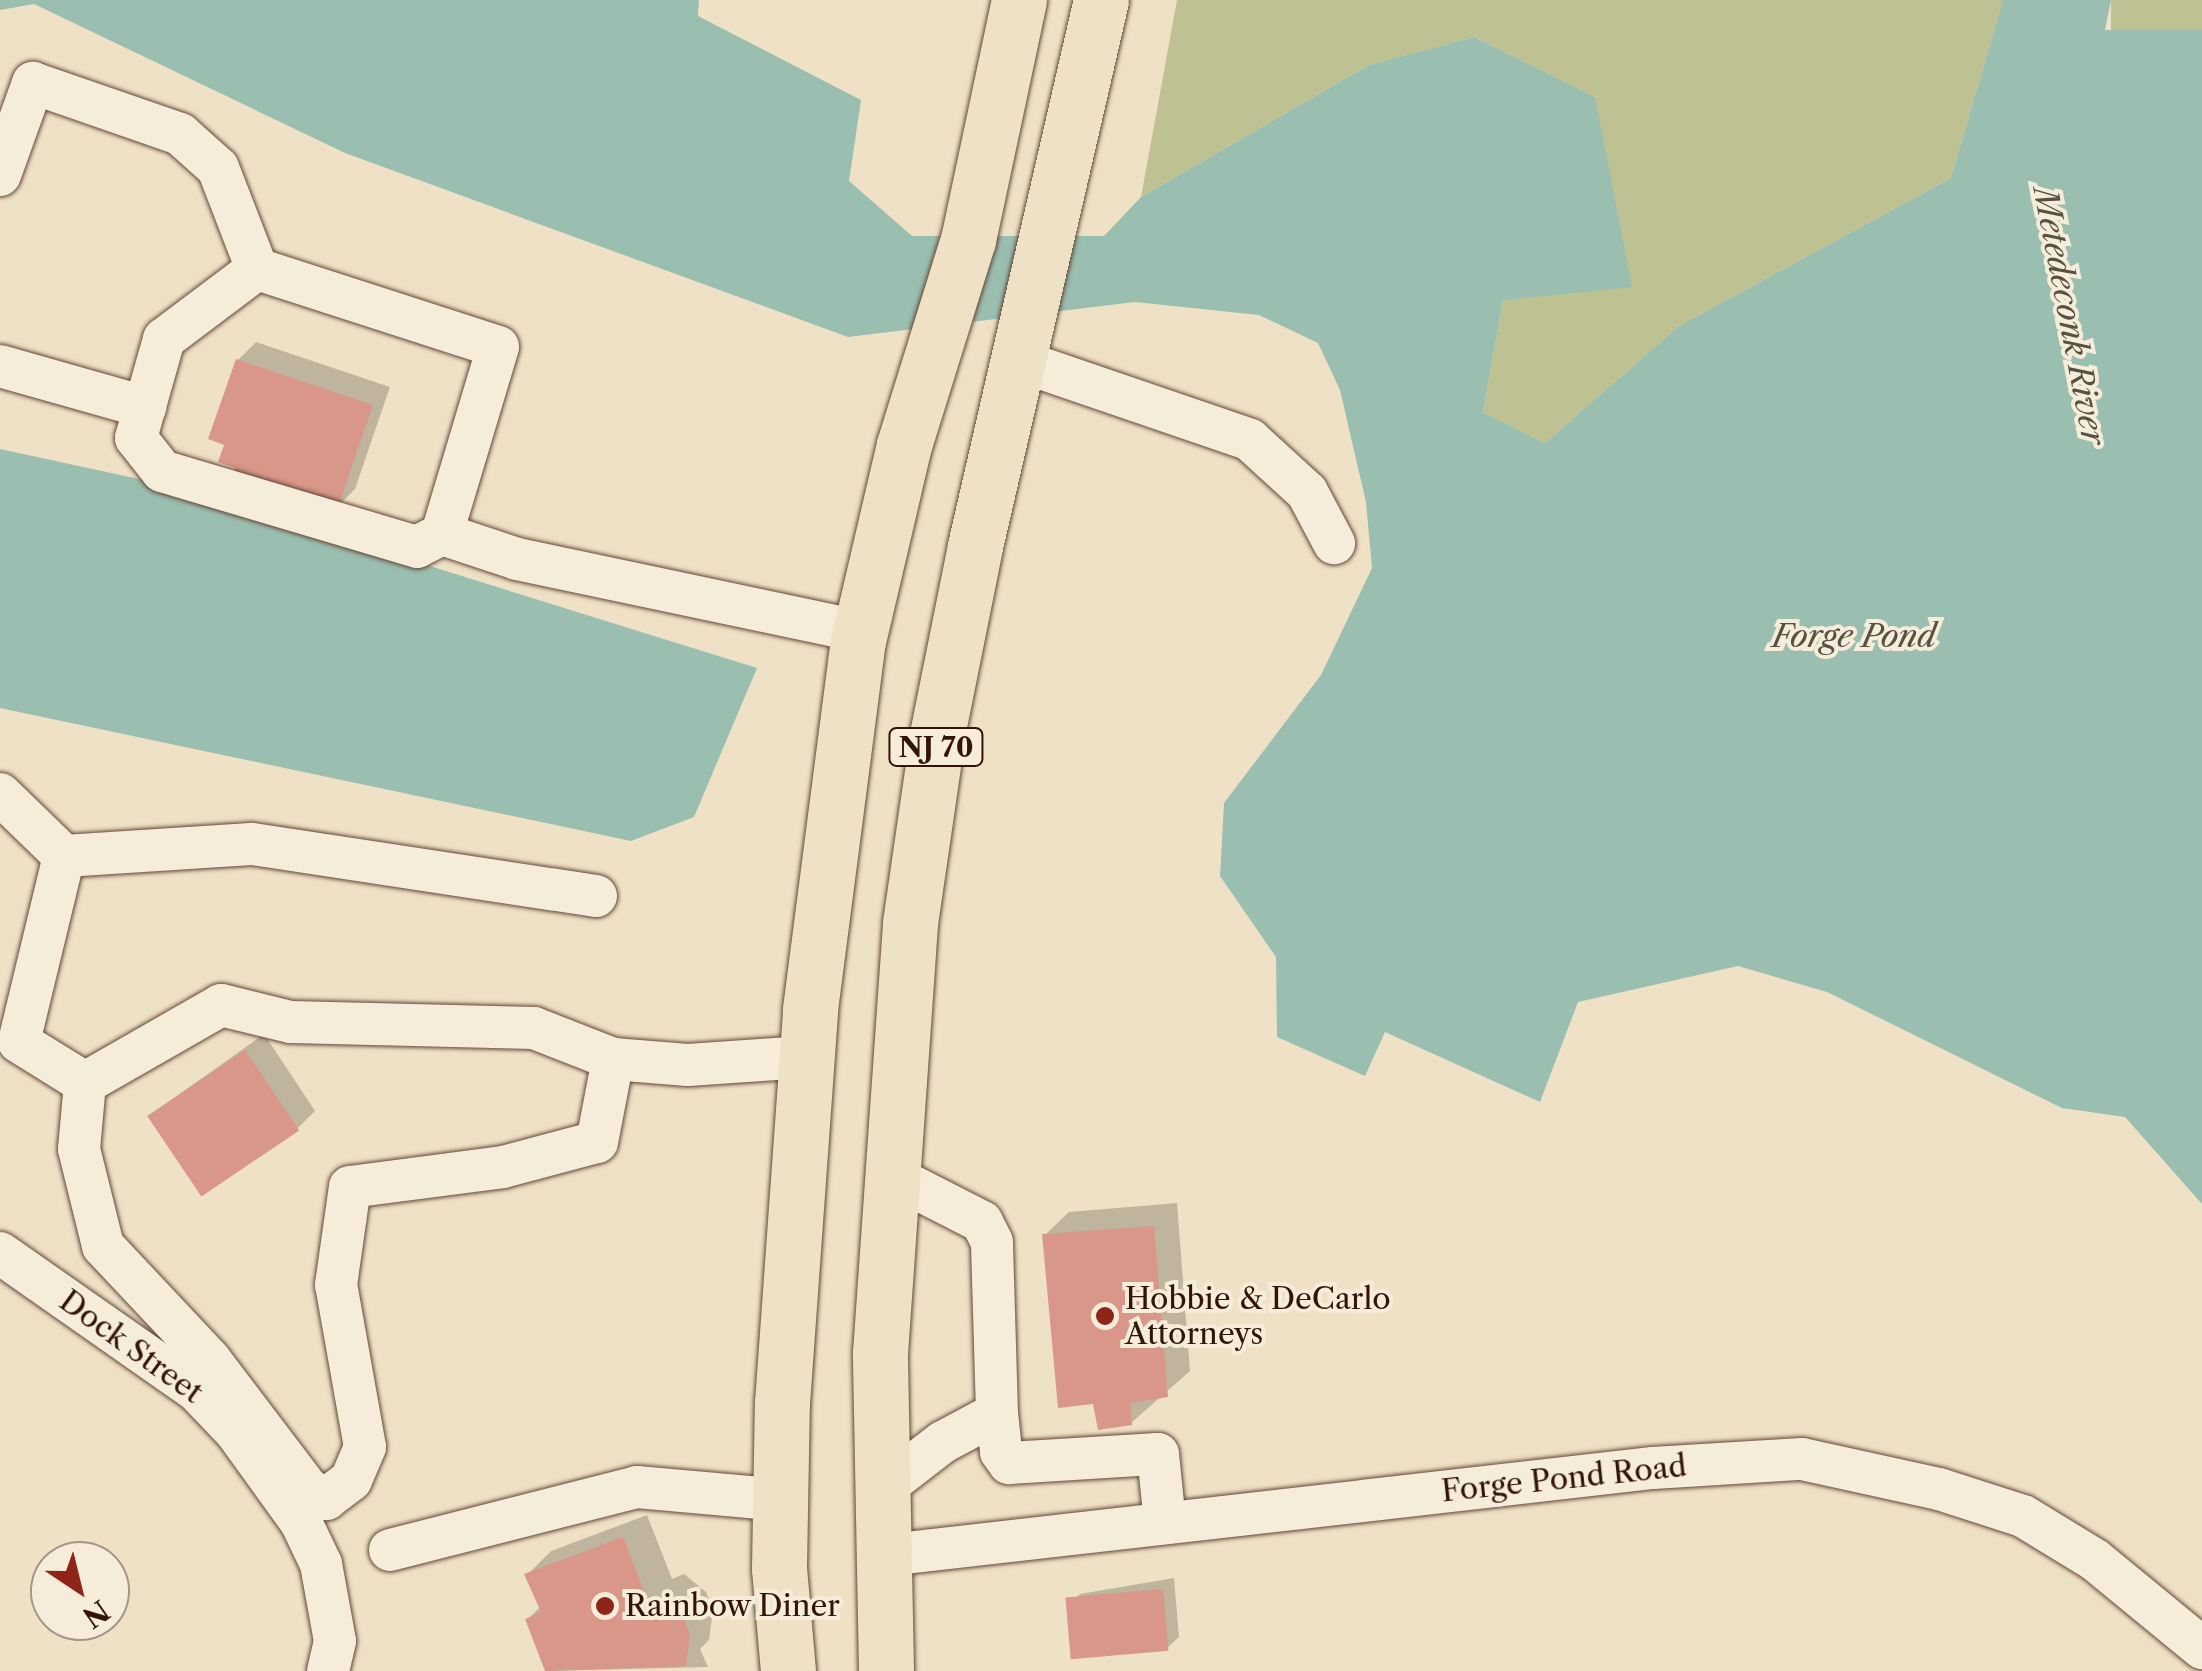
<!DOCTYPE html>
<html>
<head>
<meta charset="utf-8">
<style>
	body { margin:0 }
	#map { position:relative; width:2202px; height:1671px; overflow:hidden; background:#efe1c6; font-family:"Libre Caslon Text",serif }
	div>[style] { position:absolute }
	.green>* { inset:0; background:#bec191; transform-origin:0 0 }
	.water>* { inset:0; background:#9abeb0 }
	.shadow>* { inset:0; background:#0003 }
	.building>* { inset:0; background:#d89788; transform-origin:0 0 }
	.roads { filter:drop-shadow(0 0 2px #624738) drop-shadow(0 0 2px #624738) }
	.minor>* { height:42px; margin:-21px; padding:0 21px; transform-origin:21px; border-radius:21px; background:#f5ecda }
	.highway>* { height:55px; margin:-27.5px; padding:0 27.5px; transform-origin:27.5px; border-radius:27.5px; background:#efe1c6 }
	.dots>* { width:28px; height:28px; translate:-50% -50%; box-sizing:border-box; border:5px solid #f5ecda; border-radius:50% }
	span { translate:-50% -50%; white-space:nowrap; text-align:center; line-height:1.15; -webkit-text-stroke:8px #f5ecda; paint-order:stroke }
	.shield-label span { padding:2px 8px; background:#f5ecda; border:2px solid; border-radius:8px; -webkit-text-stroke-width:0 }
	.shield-label { font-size:28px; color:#331408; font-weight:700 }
	.poi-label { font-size:30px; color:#331408 }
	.left { translate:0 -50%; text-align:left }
	.street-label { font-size:30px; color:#331408 }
	.water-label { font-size:32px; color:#575043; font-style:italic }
	.north { position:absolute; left:30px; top:1541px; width:100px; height:100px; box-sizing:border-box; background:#f5ecda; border:2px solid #a79686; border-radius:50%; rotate:145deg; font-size:28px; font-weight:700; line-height:40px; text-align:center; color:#331408 }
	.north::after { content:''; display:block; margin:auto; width:35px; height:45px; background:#8f2418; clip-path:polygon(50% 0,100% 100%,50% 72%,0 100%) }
</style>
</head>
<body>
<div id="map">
	<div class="green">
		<div style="clip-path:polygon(1177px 0,2003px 0,1951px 178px,1679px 326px,1545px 443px,1483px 412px,1503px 300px,1595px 97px,1474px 37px,1369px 65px,1141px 197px)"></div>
		<div style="left:2111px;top:0;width:91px;height:31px"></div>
	</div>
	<div class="water">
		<div style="clip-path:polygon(0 0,699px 0,698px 16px,861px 100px,849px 181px,912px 236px,1104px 236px,1141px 197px,1369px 65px,1474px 37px,1595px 97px,1632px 287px,1503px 300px,1483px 412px,1545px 443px,1679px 326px,1951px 178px,2003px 0,2111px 0,2105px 30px,2202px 30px,2202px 1204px,2125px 1117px,2062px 1108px,1827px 992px,1738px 966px,1578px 1002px,1540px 1102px,1385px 1032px,1365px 1076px,1277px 1037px,1276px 957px,1220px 876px,1224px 803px,1321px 675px,1372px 568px,1366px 502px,1340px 390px,1318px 343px,1259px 315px,1135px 302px,848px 337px,345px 153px,34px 4px,0 10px)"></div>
		<div style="clip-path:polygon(0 449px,176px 487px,757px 668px,694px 817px,631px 841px,0 708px)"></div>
	</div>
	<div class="shadow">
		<div style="clip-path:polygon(256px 342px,390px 387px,355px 489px,337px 507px,238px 466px,227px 444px,238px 360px)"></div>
		<div style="clip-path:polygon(264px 1034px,315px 1111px,297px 1129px,150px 1115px)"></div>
		<div style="clip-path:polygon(1177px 1203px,1190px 1371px,1131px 1423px,1045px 1235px,1069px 1212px)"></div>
		<div style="clip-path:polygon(647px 1515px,672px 1579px,684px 1574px,706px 1592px,713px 1610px,709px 1640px,700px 1649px,708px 1667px,548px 1671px,528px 1619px,541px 1606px,527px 1575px,551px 1551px)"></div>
		<div style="clip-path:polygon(1174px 1578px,1179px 1637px,1167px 1648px,1068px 1606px,1080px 1594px)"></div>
	</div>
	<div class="building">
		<div style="clip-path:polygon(236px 359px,373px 405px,337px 510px,233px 474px,235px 468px,218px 462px,224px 445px,208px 439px)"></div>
		<div style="left:245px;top:1050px;width:97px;height:118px;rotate:56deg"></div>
		<div style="clip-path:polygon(1154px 1226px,1168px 1397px,1130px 1403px,1132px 1425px,1098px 1430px,1093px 1404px,1058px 1408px,1042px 1234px)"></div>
		<div style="clip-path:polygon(623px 1537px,648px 1601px,659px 1596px,683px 1616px,690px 1635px,686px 1666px,545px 1671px,525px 1619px,541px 1612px,524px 1574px)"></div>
		<div style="left:1163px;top:1589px;width:62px;height:98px;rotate:85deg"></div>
	</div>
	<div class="roads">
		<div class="minor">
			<div style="left:0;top:175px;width:98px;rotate:-70.3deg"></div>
			<div style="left:33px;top:83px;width:156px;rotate:19.1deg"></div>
			<div style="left:180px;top:134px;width:51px;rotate:41.8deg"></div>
			<div style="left:218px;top:168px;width:108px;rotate:68.9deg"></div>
			<div style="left:1017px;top:360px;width:246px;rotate:18.9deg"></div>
			<div style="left:1250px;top:440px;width:77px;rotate:42.4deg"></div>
			<div style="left:1307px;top:492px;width:58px;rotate:62.1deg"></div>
			<div style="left:0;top:366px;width:151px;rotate:15.8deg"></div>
			<div style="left:442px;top:534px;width:28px;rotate:153deg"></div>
			<div style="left:417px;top:547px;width:266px;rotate:-163.4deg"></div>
			<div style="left:162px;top:471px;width:42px;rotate:-128.2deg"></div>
			<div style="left:136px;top:438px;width:103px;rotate:-74.2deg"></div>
			<div style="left:164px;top:339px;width:116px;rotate:-37deg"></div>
			<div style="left:257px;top:269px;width:253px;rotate:17.9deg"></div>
			<div style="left:498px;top:347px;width:195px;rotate:106.7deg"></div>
			<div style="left:442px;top:534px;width:79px;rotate:18.4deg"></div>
			<div style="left:517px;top:559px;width:350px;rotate:11.9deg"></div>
			<div style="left:0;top:794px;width:89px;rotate:44.1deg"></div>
			<div style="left:596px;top:896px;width:349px;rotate:-171.4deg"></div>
			<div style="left:251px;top:844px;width:187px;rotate:176.3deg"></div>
			<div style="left:64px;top:856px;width:191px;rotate:103.6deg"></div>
			<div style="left:19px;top:1042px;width:78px;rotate:31.8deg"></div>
			<div style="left:85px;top:1083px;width:157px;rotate:-29.8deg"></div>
			<div style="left:221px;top:1005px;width:72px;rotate:13.7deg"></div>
			<div style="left:291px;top:1022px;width:243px;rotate:1.4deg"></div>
			<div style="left:534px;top:1028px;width:85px;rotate:21.4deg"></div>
			<div style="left:613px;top:1059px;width:75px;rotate:4.6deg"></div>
			<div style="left:688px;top:1065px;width:118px;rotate:-3.9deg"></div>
			<div style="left:85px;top:1083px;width:66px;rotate:95.2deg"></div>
			<div style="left:79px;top:1149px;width:100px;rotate:76.1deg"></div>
			<div style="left:103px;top:1246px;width:156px;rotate:46.8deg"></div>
			<div style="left:210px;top:1360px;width:162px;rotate:52.8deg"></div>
			<div style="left:308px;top:1489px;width:21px;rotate:29deg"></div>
			<div style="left:326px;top:1499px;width:31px;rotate:-37deg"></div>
			<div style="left:351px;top:1480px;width:36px;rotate:-67deg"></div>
			<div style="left:365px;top:1447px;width:165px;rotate:-100.1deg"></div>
			<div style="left:336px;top:1285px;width:99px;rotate:-81.9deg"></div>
			<div style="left:350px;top:1187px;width:154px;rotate:-7.4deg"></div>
			<div style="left:503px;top:1167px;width:97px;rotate:-14.9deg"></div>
			<div style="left:597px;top:1142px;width:85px;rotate:-79.1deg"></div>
			<div style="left:0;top:1253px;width:241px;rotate:35deg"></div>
			<div style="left:197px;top:1391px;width:57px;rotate:46.4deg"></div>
			<div style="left:236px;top:1432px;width:111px;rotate:54.2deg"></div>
			<div style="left:301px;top:1522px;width:47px;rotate:64.5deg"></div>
			<div style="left:321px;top:1564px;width:78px;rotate:79.7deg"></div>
			<div style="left:335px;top:1641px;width:31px;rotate:103deg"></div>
			<div style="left:997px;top:1413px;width:39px;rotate:84deg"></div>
			<div style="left:1001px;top:1452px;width:14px;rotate:54deg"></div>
			<div style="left:1009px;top:1463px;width:149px;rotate:-3.5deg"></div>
			<div style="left:1158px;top:1454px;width:69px;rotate:84.2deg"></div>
			<div style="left:878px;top:1492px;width:82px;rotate:-37.6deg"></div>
			<div style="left:943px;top:1442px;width:61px;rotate:-28.2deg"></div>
			<div style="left:997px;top:1413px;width:171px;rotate:-91.7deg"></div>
			<div style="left:992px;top:1242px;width:22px;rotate:-117deg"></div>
			<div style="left:982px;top:1222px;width:106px;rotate:-152.9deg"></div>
			<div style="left:390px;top:1550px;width:255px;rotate:-14.3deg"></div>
			<div style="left:637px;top:1487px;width:146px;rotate:5.1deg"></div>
			<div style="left:879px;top:1556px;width:779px;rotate:-6.49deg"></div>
			<div style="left:1653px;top:1468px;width:149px;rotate:-3.5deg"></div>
			<div style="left:1802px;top:1459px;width:140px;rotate:12.4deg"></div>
			<div style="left:1939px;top:1489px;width:88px;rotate:17.8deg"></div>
			<div style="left:2023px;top:1516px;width:84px;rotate:31.4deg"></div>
			<div style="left:2095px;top:1560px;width:139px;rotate:39.4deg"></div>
		</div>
		<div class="highway">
			<div style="left:788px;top:1671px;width:103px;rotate:-95deg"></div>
			<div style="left:779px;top:1568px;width:165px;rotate:-89deg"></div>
			<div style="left:782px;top:1403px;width:395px;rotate:-85.9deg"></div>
			<div style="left:810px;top:1009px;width:371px;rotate:-82.6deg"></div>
			<div style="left:858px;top:641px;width:201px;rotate:-76.8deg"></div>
			<div style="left:904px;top:445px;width:215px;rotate:-72.7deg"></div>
			<div style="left:968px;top:240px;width:245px;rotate:-78deg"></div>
			<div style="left:886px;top:1671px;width:318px;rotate:-91.1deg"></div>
			<div style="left:880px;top:1353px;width:431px;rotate:-86deg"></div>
			<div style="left:910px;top:923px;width:195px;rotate:-81.7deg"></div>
			<div style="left:938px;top:730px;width:188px;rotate:-78.6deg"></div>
			<div style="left:975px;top:546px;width:560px;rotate:-77.01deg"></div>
		</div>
	</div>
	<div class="dots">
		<div style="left:1105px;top:1316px;background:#8f2418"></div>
		<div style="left:605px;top:1606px;background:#8f2418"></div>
	</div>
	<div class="shield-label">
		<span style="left:936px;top:747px">NJ 70</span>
	</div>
	<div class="poi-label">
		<span class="left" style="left:1125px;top:1316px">Hobbie &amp; DeCarlo<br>Attorneys</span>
		<span class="left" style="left:625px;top:1606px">Rainbow Diner</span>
	</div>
	<div class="street-label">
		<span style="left:131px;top:1347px;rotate:36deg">Dock Street</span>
		<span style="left:1564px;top:1479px;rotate:-6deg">Forge Pond Road</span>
	</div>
	<div class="water-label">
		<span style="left:2069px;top:316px;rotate:79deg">Metedeconk River</span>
		<span style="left:1854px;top:636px">Forge Pond</span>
	</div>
	<div class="north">N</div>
</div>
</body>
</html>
